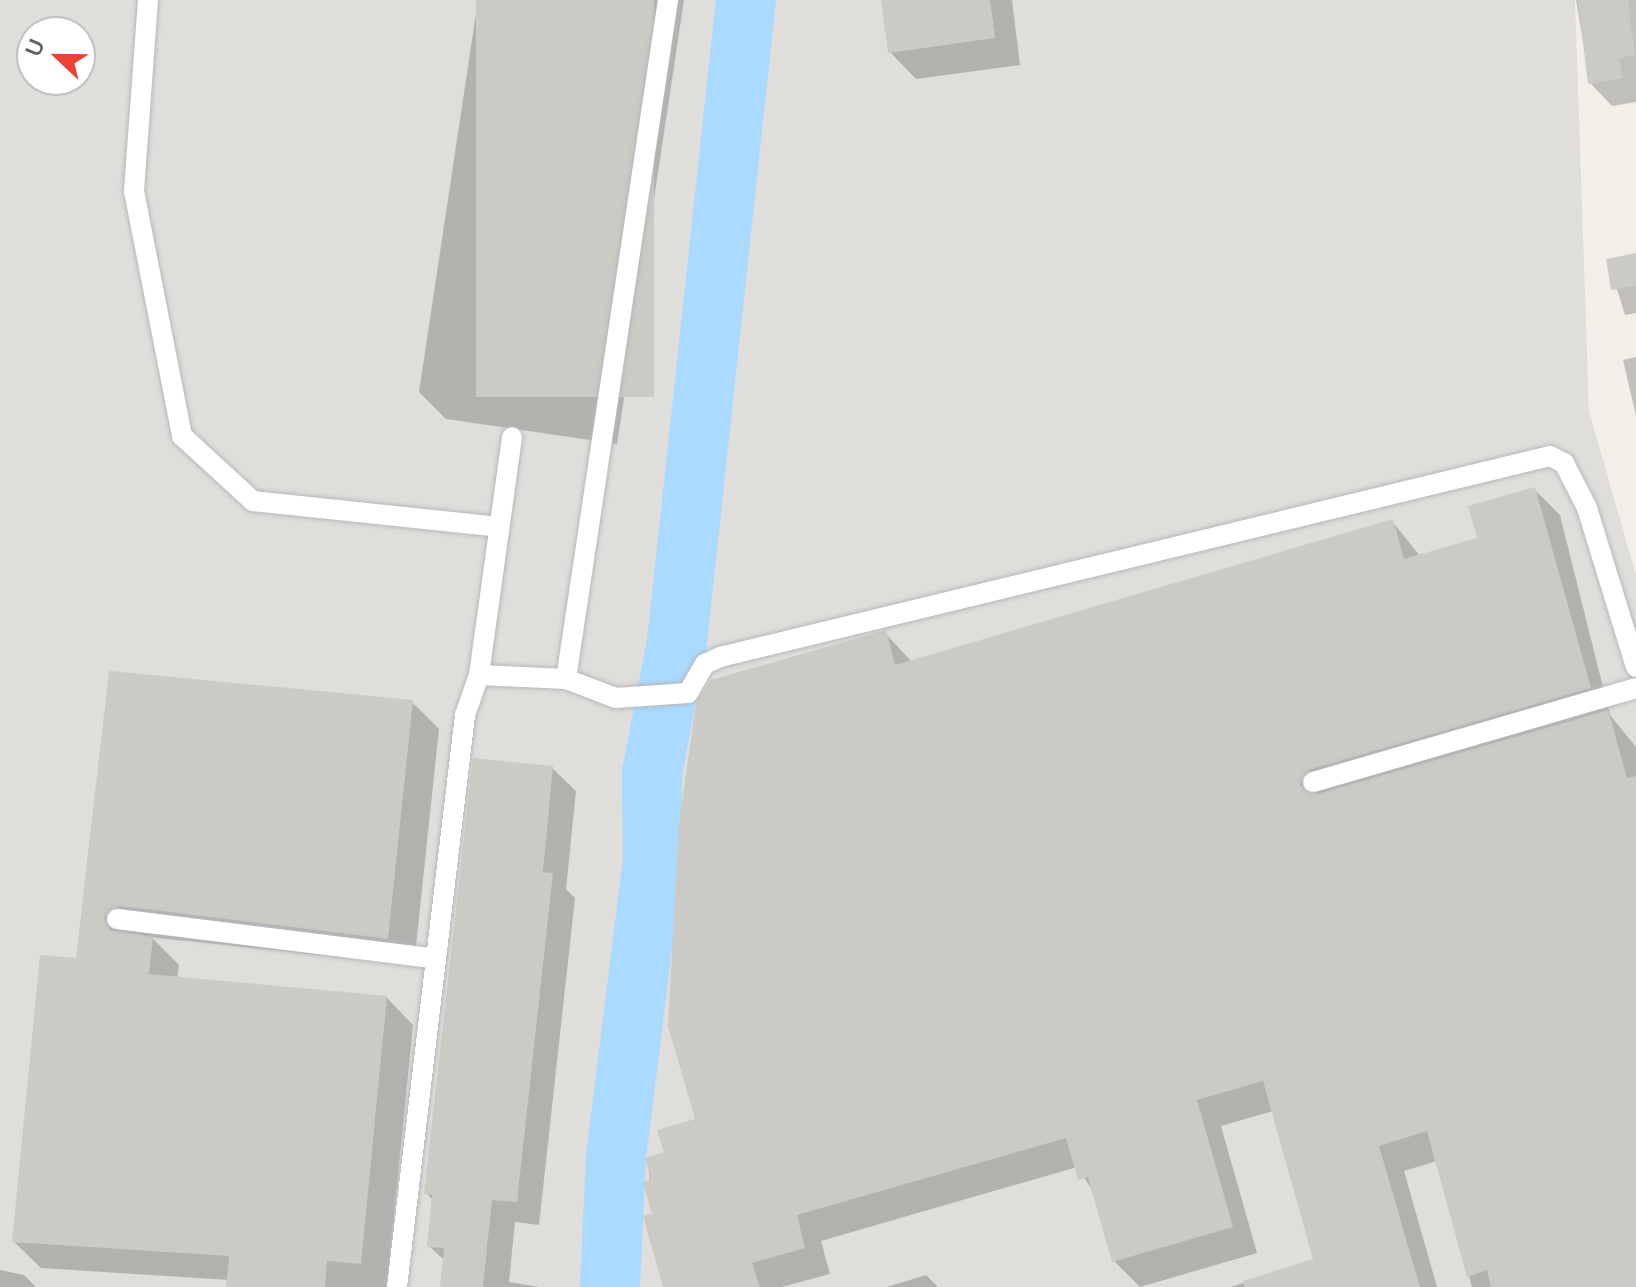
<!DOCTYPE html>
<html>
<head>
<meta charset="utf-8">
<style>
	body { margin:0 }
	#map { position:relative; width:1636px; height:1287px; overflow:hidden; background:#f1efe8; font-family:"Nunito Sans",sans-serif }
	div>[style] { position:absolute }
	.industrial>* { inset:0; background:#e0deda }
	.shadow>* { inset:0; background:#0003 }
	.river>* { height:60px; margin:-30px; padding:0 30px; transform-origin:30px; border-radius:30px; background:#aadaff }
	.building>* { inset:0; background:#cccac5; transform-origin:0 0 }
	.roads { filter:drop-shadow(0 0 2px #b5b8bc) drop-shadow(0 0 2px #b5b8bc) }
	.service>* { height:20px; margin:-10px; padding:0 10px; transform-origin:10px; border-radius:10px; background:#fff }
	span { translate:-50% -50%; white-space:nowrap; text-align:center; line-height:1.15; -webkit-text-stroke:7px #fff; paint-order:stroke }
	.north { position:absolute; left:16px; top:16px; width:80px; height:80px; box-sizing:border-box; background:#fff; border:2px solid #bfc1c3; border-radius:50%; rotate:292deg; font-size:22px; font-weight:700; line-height:32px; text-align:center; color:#5f6368 }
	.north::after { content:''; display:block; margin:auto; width:28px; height:36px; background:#ea4335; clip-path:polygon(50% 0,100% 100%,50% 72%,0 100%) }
</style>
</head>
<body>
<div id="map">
	<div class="industrial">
		<div style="clip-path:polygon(evenodd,0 0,1575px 0,1589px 411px,1636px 575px,1636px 1287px,0 1287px,0 0,32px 32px,80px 32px,80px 80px,32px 80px,32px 32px)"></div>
	</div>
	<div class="shadow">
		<div style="clip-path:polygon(478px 0,684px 0,617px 444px,446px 419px,419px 392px)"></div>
		<div style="clip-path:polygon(883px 0,1012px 0,1020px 65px,916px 79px,890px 52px)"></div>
		<div style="clip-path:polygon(1576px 0,1636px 0,1636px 102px,1612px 106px,1590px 83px)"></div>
		<div style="clip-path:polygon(1636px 255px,1636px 313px,1625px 315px,1608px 260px)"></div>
		<div style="clip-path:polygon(1636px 357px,1636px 416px,1623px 360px)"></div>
		<div style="clip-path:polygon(1534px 489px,1560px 515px,1610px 715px,1636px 747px,1636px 1287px,1472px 1287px,1437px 1161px,1404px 1171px,1437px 1287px,1231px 1287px,1315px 1260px,1273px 1111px,1221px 1126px,1257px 1253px,1140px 1287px,1114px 1261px,1095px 1194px,1077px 1167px,821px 1241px,830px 1274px,782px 1287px,665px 1287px,647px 1159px,666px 1154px,697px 1121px,885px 633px,912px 662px,1392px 521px,1420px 556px,1479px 539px)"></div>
		<div style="clip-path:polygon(110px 673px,412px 702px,439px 729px,414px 965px,140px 936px,152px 938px,179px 965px,177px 979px,387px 998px,413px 1025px,387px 1287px,228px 1287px,229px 1280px,41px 1268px,14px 1242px,78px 961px)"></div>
		<div style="clip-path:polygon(552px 768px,576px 791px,566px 889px,575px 898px,539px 1225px,515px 1222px,509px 1282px,539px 1287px,442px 1287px,445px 1261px,429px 1246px,433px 1200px,426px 1193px)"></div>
		<div style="clip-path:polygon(0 1270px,24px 1275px,36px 1287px,0 1287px)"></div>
		<div style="clip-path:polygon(926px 1275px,938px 1287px,887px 1287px)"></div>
	</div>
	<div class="river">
		<div style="left:610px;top:1287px;width:130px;rotate:-87.4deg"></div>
		<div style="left:616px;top:1157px;width:300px;rotate:-82.9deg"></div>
		<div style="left:653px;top:859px;width:86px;rotate:-90.7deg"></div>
		<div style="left:652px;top:773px;width:133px;rotate:-79.2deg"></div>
		<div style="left:677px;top:642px;width:646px;rotate:-83.87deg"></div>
	</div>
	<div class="building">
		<div style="left:476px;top:0;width:178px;height:397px"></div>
		<div style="clip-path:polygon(881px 0,990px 0,995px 38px,888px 53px)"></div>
		<div style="clip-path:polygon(1578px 0,1628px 0,1635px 55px,1619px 58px,1623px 78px,1588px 84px)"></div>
		<div style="clip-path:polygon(1636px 253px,1636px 286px,1611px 290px,1606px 259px)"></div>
		<div style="clip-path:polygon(1535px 487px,1591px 688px,1309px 770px,1300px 785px,1317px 794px,1608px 710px,1627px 778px,1636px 776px,1636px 1287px,1491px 1287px,1487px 1270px,1467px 1277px,1427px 1131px,1379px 1146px,1420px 1287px,1244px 1287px,1243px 1281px,1313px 1259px,1263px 1081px,1197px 1100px,1233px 1227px,1112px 1262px,1088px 1177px,1078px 1180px,1066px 1138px,797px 1215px,805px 1248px,752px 1263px,760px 1287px,663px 1287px,643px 1216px,652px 1214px,643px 1182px,651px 1179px,645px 1158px,664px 1152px,657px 1130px,695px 1119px,668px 1026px,679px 823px,696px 703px,711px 680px,886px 630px,895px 665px,1393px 519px,1404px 559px,1477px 538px,1468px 506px)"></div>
		<div style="clip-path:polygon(109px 671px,413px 700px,388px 939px,119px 906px,104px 917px,110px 930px,153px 937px,149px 974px,387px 996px,361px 1264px,327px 1261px,325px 1287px,226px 1287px,229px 1256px,12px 1242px,40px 955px,76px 958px)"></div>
		<div style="clip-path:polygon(473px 758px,553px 766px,543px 872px,553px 873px,517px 1202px,492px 1200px,483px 1287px,440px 1287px,444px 1248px,427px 1247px,432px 1195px,424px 1194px)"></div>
	</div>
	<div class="roads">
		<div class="service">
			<div style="left:148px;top:0;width:192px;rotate:94.2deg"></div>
			<div style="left:134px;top:191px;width:250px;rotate:78.9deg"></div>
			<div style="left:182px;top:436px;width:96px;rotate:42.5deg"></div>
			<div style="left:253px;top:501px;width:247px;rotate:6deg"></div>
			<div style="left:668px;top:0;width:687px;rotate:98.54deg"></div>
			<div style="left:566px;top:679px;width:53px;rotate:20.8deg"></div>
			<div style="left:616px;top:698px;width:72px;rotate:-4deg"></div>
			<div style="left:688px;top:693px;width:34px;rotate:-60deg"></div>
			<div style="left:705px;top:664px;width:17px;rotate:-25deg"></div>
			<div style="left:720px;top:657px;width:854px;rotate:-13.61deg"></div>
			<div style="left:1550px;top:456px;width:16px;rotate:27deg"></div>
			<div style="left:1564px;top:463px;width:51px;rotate:62.9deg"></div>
			<div style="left:1587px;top:508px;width:166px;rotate:72.9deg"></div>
			<div style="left:479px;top:675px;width:240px;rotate:-82.1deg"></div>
			<div style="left:1313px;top:782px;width:336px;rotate:-16.2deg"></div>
			<div style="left:117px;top:919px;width:317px;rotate:7.1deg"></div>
			<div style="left:397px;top:1287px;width:576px;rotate:-83.22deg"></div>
			<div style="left:465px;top:715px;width:42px;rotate:-70.7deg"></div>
			<div style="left:479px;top:675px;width:87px;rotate:2.6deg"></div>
		</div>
	</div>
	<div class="north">U</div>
</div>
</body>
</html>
